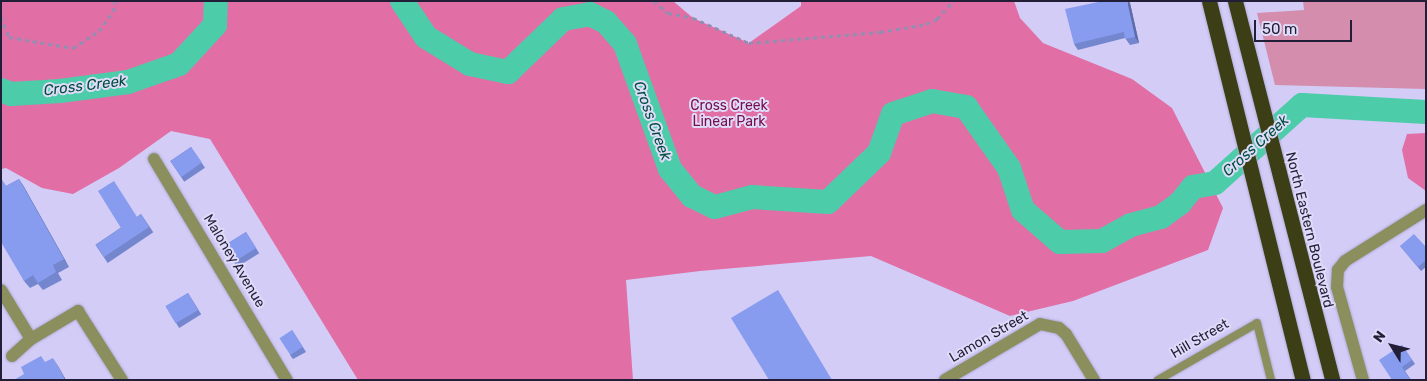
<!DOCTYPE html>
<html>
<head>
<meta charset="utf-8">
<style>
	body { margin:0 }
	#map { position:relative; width:1427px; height:381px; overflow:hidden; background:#d2ccf7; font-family:Rubik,sans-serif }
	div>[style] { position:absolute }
	.green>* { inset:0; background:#d48dac }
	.forest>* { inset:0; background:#e16fa5 }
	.river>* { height:24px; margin:-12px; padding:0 12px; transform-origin:12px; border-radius:12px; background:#4dccaa }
	.path>* { height:2.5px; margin-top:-1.25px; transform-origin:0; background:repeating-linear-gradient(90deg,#938db2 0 4px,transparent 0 8px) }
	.roads { filter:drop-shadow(0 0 1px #afa9d1) drop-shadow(0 0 1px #afa9d1) }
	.service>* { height:8px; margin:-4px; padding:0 4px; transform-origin:4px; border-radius:4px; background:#8b8f5e }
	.minor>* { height:12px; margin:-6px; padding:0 6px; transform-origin:6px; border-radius:6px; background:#8b8f5e }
	.motorway>* { height:15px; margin:-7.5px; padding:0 7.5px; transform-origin:7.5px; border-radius:7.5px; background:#3c3f15 }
	.wall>* { inset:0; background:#7486cd; transform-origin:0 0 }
	.shaded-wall>* { inset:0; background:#5e6da7 }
	.building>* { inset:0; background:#879cee; transform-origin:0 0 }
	span { translate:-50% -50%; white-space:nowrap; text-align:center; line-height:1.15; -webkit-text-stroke:4px #dfdbf8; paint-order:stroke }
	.park-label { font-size:14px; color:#770d4a }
	.street-label { font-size:14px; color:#231e38 }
	.water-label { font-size:15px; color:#004d3c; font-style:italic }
	.frame { position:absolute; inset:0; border:2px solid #231e38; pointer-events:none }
	.north { position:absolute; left:1367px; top:321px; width:50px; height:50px; -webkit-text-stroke:4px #dfdbf8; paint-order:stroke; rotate:306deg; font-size:14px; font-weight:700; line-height:20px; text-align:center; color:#231e38 }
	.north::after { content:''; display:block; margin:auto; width:18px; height:22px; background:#231e38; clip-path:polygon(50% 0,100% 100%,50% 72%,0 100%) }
	.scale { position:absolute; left:1254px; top:20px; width:98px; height:22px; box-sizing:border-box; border:2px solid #231e38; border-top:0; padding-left:6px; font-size:15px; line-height:18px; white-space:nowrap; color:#231e38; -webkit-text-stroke:4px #dfdbf8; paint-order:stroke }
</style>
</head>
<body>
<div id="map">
	<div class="green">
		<div style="clip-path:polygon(1303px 1px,1426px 1px,1426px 89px,1275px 85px,1257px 13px,1304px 10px)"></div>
	</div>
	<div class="forest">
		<div style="clip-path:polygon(1px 1px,673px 1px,693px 18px,749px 43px,801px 6px,801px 1px,1014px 1px,1020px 18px,1043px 43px,1132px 79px,1172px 108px,1223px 208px,1208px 250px,1073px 301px,1010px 316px,871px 256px,700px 271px,626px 280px,633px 380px,358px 380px,210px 139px,171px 131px,119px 168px,73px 194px,42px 188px,6px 168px,1px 169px)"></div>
		<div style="clip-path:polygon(1426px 133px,1426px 191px,1408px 178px,1402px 150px,1407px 134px)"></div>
	</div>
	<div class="river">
		<div style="left:402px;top:1px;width:43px;rotate:56.3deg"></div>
		<div style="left:426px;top:37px;width:52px;rotate:31.5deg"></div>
		<div style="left:470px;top:64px;width:39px;rotate:12deg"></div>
		<div style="left:508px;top:72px;width:76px;rotate:-43.9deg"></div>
		<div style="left:563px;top:19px;width:27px;rotate:-10deg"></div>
		<div style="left:590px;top:14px;width:18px;rotate:27deg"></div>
		<div style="left:606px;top:22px;width:29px;rotate:49deg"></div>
		<div style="left:625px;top:44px;width:133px;rotate:70.2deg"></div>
		<div style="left:670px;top:169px;width:35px;rotate:51deg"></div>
		<div style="left:692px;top:196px;width:25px;rotate:26deg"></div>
		<div style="left:715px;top:207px;width:38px;rotate:-15deg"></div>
		<div style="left:752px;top:197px;width:76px;rotate:3.8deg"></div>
		<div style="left:828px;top:202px;width:71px;rotate:-43.9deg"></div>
		<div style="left:879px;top:153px;width:41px;rotate:-70.3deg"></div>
		<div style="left:893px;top:114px;width:41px;rotate:-18.4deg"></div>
		<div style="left:932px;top:101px;width:35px;rotate:10deg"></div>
		<div style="left:966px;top:107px;width:75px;rotate:54.8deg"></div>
		<div style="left:1009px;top:168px;width:44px;rotate:71.6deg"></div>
		<div style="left:1023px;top:210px;width:49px;rotate:40.9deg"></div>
		<div style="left:1060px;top:242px;width:42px;rotate:-1.4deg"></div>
		<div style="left:1102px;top:241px;width:33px;rotate:-29deg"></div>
		<div style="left:1131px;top:225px;width:31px;rotate:-15deg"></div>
		<div style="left:1161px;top:217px;width:24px;rotate:-36deg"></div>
		<div style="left:1180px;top:203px;width:21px;rotate:-51deg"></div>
		<div style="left:1193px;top:187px;width:22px;rotate:-10deg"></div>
		<div style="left:1215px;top:183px;width:117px;rotate:-41.9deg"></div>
		<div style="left:1302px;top:105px;width:124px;rotate:3.2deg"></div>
		<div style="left:1px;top:90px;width:11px;rotate:22deg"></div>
		<div style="left:11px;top:94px;width:49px;rotate:-3.5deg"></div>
		<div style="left:60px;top:91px;width:69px;rotate:-7.5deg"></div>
		<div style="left:128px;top:82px;width:54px;rotate:-19.4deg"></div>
		<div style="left:179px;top:64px;width:53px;rotate:-47.3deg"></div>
		<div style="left:215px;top:25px;width:24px;rotate:-88deg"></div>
	</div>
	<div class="path">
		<div style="left:654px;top:1px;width:18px;rotate:41deg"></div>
		<div style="left:668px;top:13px;width:25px;rotate:11deg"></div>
		<div style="left:693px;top:18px;width:61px;rotate:24.1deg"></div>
		<div style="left:749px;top:43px;width:131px;rotate:-4.8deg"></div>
		<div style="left:880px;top:32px;width:47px;rotate:-9.9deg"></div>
		<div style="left:926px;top:24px;width:12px;rotate:-24deg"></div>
		<div style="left:937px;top:19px;width:24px;rotate:-48deg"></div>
		<div style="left:1px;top:17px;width:22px;rotate:68deg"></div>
		<div style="left:9px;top:37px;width:65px;rotate:9.8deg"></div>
		<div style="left:73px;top:48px;width:31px;rotate:-33deg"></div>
		<div style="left:99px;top:31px;width:24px;rotate:-54deg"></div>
		<div style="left:113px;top:12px;width:11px;rotate:-80deg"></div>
	</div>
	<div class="roads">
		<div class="service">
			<div style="left:1158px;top:380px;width:114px;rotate:-29.9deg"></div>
			<div style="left:1257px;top:323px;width:59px;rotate:76.2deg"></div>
		</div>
		<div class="minor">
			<div style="left:154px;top:159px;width:258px;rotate:59deg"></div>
			<div style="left:1px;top:290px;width:57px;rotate:58.5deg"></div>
			<div style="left:31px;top:339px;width:55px;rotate:-30.8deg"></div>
			<div style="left:78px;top:311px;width:82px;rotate:57.5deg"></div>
			<div style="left:12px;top:356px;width:25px;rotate:-42deg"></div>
			<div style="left:945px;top:380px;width:110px;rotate:-30.5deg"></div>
			<div style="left:1040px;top:324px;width:19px;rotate:12deg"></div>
			<div style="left:1059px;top:328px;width:9px;rotate:41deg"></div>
			<div style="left:1066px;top:334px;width:54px;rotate:58.7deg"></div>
			<div style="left:1363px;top:380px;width:97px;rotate:-105.6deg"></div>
			<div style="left:1337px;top:287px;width:17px;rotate:-87deg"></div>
			<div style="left:1338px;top:270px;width:11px;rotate:-52deg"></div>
			<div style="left:1345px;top:261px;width:96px;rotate:-32.2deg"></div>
		</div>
		<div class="motorway">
			<div style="left:1209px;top:1px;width:390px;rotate:76.1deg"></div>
			<div style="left:1235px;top:1px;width:391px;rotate:75.6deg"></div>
		</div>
	</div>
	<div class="wall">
		<div style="clip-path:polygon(1130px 3px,1139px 43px,1130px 45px,1125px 38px,1078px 50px,1074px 44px)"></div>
		<div style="left:191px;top:147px;width:25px;height:25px;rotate:56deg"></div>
		<div style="clip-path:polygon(19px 179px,24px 187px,69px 267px,58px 273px,62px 280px,43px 290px,38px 284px,30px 288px,24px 281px,2px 180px,6px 186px)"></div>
		<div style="left:141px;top:214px;width:22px;height:55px;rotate:56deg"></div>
		<div style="left:246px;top:232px;width:25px;height:26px;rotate:58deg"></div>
		<div style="clip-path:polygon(1400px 246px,1426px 247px,1426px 267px,1421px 271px)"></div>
		<div style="left:188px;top:293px;width:25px;height:26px;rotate:58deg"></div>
		<div style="clip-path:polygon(292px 330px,306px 352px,293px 359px,290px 355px)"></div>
		<div style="clip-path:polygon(1402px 345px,1415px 364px,1405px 371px,1411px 380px,1392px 380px)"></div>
	</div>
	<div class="shaded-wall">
		<div style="clip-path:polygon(1127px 1px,1129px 1px,1130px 3px,1139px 43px,1135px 37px)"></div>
		<div style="clip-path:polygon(19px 179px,24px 187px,69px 267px,64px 259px)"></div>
		<div style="clip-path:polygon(53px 358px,58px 366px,66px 380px,65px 380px)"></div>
	</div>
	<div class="building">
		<div style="clip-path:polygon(1103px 1px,1127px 1px,1135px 37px,1125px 39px,1124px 32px,1074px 44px,1065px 9px)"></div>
		<div style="left:191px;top:147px;width:19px;height:25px;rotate:55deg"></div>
		<div style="clip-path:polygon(19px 179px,64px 259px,53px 265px,56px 272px,38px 283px,33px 275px,24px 281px,1px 242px,1px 180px,2px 180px,6px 186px)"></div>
		<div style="clip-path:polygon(114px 181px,137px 217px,141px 214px,149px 227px,104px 257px,96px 245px,121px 228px,98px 191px)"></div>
		<div style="left:246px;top:232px;width:19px;height:26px;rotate:58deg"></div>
		<div style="clip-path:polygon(1414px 234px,1426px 247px,1426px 260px,1418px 267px,1400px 246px)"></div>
		<div style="clip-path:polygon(778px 290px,832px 380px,769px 380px,731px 318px)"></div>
		<div style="left:188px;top:293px;width:20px;height:26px;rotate:60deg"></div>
		<div style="left:292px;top:330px;width:20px;height:15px;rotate:57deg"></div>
		<div style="clip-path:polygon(1402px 345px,1412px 360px,1402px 367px,1410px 380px,1392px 380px,1379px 360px)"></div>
		<div style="clip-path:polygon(41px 356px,45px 362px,53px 358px,65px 380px,14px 380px,24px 374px,21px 367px)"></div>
	</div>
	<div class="park-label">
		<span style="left:729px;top:114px">Cross Creek<br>Linear Park</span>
	</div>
	<div class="street-label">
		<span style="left:1309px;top:230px;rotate:76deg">North Eastern Boulevard</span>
		<span style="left:234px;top:261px;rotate:59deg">Maloney Avenue</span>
		<span style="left:989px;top:337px;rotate:-30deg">Lamon Street</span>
		<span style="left:1200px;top:339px;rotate:-30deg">Hill Street</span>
	</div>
	<div class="water-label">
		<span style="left:85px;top:86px;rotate:-7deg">Cross Creek</span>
		<span style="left:652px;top:121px;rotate:70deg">Cross Creek</span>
		<span style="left:1256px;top:146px;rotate:-42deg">Cross Creek</span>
	</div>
	<div class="frame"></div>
	<div class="north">N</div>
	<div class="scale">50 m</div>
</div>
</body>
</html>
